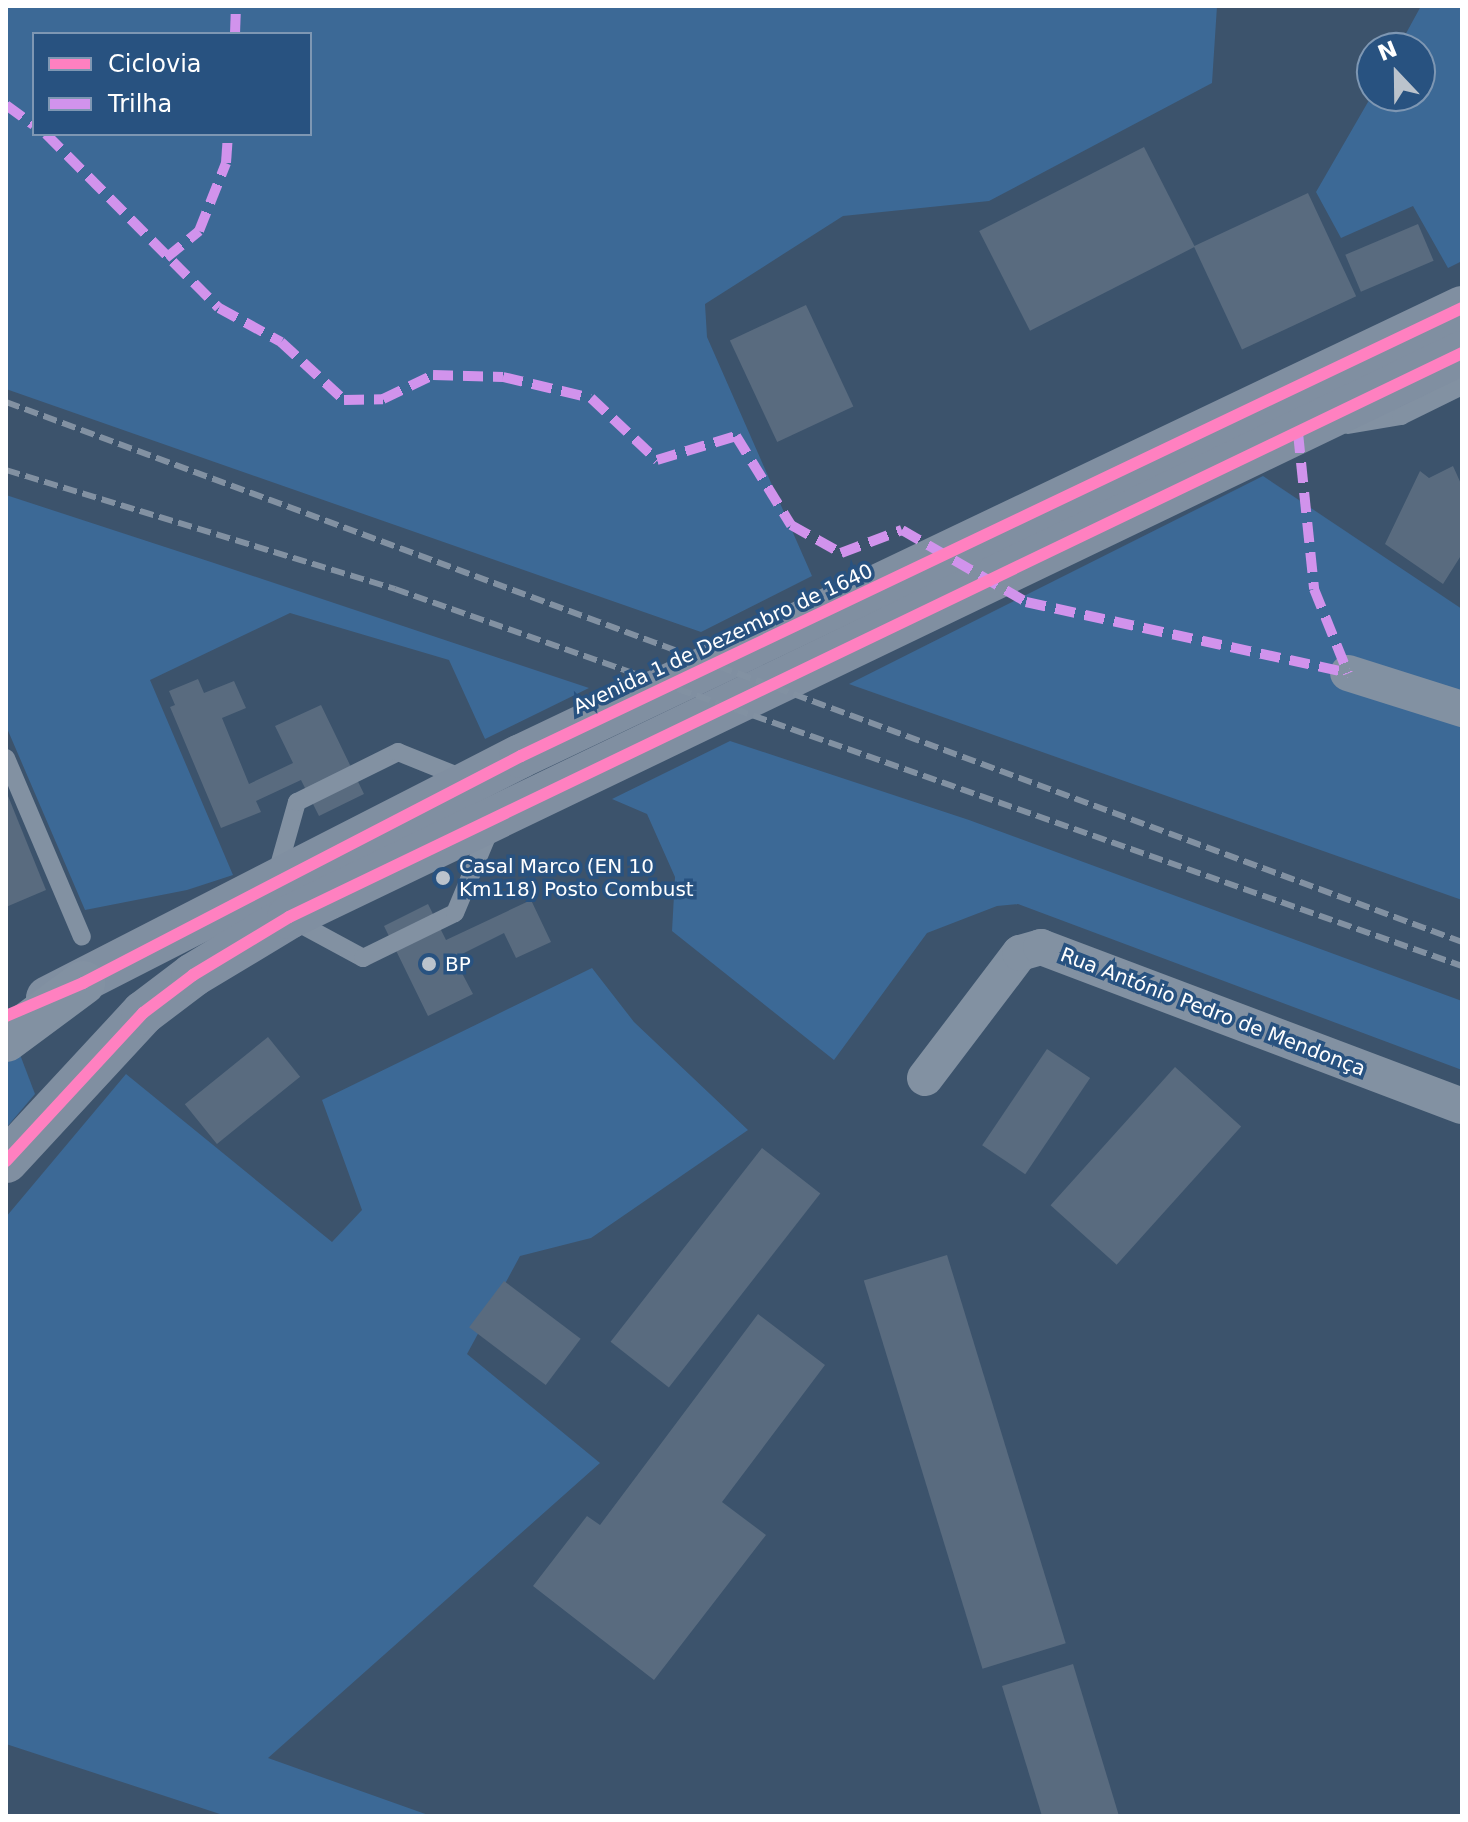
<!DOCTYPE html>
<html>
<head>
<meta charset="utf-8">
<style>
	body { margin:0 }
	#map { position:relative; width:1468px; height:1822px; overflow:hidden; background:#3c536c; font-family:"DejaVu Sans",sans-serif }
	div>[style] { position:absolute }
	.green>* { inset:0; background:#3c6996 }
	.building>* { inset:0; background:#596b7f; transform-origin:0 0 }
	.lane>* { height:18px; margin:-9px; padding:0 9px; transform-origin:9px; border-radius:9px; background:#8291a2 }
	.street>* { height:36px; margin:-18px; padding:0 18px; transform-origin:18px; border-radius:18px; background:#8291a2 }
	.primary>* { height:44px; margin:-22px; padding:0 22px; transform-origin:22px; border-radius:22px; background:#808fa1 }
	.highway>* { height:44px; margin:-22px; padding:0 22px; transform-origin:22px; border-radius:22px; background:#8291a2 }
	.rail>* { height:6px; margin-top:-3px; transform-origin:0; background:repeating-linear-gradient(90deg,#8291a2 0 14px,transparent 0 20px) }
	.quiet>* { height:10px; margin-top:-5px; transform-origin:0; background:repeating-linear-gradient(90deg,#d193ec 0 20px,transparent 0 30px) }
	.cycleway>* { height:12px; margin:-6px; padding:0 6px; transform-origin:6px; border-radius:6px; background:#ff80c0 }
	.dots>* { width:22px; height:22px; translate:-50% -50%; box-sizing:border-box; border:4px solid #285280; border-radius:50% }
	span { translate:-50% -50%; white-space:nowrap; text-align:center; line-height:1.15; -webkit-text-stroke:7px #285280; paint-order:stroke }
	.street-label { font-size:20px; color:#fff }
	.poi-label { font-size:20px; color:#fff }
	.left { translate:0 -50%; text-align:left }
	.frame { position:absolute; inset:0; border:8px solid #fff; pointer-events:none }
	.legend { position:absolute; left:32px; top:32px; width:280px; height:104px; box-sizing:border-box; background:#285280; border:2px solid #7e97b3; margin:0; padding:10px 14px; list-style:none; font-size:24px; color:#fff }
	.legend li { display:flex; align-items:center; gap:16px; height:40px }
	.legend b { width:40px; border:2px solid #7e97b3 }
	.north { position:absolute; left:1356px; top:32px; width:80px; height:80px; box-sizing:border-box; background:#285280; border:2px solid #7e97b3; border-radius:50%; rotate:338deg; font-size:22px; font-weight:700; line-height:32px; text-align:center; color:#fff }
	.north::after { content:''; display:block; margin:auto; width:28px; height:36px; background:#bbc3cc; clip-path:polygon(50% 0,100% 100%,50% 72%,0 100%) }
</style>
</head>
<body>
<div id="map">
	<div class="green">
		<div style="clip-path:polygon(evenodd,6px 6px,1217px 6px,1212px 83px,989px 201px,843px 216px,705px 304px,707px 337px,812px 576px,701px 632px,6px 389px,6px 6px,310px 34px,310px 134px,34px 134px,34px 34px,310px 34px)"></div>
		<div style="clip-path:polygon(1421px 6px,1462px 6px,1462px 261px,1448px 268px,1413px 206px,1341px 238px,1316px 192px,1372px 95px,1420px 96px,1420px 48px,1398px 48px)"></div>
		<div style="clip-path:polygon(1263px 476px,1462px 609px,1462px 900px,849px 684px)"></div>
		<div style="clip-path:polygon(6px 495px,211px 562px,589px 688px,485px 739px,449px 660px,290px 613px,150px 680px,233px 875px,187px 890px,85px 910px,6px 726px)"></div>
		<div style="clip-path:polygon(730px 741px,969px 820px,1462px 1001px,1462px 1070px,1018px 904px,997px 906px,927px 933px,834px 1060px,672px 931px,675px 877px,647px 814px,612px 799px)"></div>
		<div style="clip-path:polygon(592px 968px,634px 1022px,748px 1130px,591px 1238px,520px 1256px,467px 1354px,600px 1463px,268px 1758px,431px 1816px,226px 1816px,6px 1744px,6px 1217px,126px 1074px,332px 1242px,362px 1210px,322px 1100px)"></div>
		<div style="clip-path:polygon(19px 1052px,35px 1094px,6px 1128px,6px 1060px)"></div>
	</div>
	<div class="building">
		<div style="left:1144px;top:147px;width:112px;height:185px;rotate:63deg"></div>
		<div style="left:1308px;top:193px;width:114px;height:126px;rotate:65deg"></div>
		<div style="left:1418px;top:224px;width:40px;height:79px;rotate:67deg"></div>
		<div style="left:806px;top:305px;width:112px;height:84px;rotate:65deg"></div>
		<div style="clip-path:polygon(1453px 466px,1462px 486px,1462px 554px,1443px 584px,1385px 544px,1420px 471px,1429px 478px)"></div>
		<div style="clip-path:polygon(198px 679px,204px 693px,234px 681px,246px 708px,222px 718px,249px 784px,293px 763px,275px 726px,321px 705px,364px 794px,319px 816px,301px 780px,256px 801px,261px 812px,221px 828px,170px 707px,175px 705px,169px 691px)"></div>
		<div style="clip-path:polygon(6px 791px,46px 890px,6px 907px)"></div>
		<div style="clip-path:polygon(531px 900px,551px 942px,516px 958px,504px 933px,454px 958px,473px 994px,428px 1016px,384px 926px,428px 904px,446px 940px)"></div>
		<div style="left:268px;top:1037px;width:51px;height:107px;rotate:51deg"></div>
		<div style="left:1047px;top:1049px;width:52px;height:116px;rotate:34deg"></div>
		<div style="left:1175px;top:1067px;width:89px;height:186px;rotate:42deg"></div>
		<div style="left:762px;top:1148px;width:74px;height:246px;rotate:38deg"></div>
		<div style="left:947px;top:1255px;width:406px;height:87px;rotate:73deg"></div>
		<div style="left:504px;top:1281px;width:96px;height:58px;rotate:37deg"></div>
		<div style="clip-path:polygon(758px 1314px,825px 1365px,722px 1502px,766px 1535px,654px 1680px,533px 1586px,587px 1516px,600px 1525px)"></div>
		<div style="clip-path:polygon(1073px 1664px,1119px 1816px,1042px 1816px,1002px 1686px)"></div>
	</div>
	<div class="lane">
		<div style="left:1348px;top:425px;width:54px;rotate:-9.6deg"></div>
		<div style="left:1401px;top:416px;width:68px;rotate:-26.2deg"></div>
		<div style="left:6px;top:758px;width:194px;rotate:67deg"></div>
		<div style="left:276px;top:876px;width:77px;rotate:-74.2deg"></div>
		<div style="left:297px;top:802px;width:113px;rotate:-26.3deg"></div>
		<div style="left:398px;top:752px;width:72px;rotate:21.9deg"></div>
		<div style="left:291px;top:919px;width:82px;rotate:28.4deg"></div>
		<div style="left:363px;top:958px;width:102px;rotate:-26.1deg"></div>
		<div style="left:455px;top:913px;width:93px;rotate:-67.3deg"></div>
	</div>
	<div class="street">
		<div style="left:1348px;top:673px;width:120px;rotate:17.5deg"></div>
		<div style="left:925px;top:1078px;width:157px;rotate:-52.8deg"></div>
		<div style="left:1020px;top:953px;width:22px;rotate:-16deg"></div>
		<div style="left:1041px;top:947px;width:450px;rotate:20.7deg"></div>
	</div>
	<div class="primary">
		<div style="left:48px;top:998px;width:531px;rotate:-27.1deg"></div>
		<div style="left:521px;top:756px;width:1042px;rotate:-25.46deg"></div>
		<div style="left:6px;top:1161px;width:202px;rotate:-47.2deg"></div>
		<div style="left:143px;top:1013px;width:63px;rotate:-37.2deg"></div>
		<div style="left:193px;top:975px;width:112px;rotate:-31.1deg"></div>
		<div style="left:289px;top:917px;width:1302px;rotate:-25.68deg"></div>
	</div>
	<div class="highway">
		<div style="left:6px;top:1040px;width:96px;rotate:-36.5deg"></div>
	</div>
	<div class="rail">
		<div style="left:6px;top:402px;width:1553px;rotate:20.35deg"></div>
		<div style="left:6px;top:470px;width:407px;rotate:17deg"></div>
		<div style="left:395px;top:589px;width:1132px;rotate:19.46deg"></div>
	</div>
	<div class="quiet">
		<div style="left:235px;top:34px;width:28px;rotate:-88deg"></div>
		<div style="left:6px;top:105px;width:34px;rotate:36deg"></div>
		<div style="left:46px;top:134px;width:245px;rotate:45.2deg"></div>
		<div style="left:219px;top:308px;width:71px;rotate:28.7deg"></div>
		<div style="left:281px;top:342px;width:86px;rotate:42.6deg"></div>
		<div style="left:344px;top:400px;width:39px;rotate:-1deg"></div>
		<div style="left:383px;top:399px;width:55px;rotate:-25.6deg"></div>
		<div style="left:433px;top:375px;width:70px;rotate:1.6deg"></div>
		<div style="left:503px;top:377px;width:90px;rotate:13.4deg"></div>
		<div style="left:591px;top:398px;width:91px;rotate:43.2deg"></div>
		<div style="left:657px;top:460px;width:83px;rotate:-16.9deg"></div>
		<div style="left:736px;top:436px;width:105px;rotate:58.3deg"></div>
		<div style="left:791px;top:525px;width:57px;rotate:29.2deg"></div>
		<div style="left:841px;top:553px;width:65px;rotate:-20.7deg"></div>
		<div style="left:902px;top:530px;width:143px;rotate:30.1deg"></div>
		<div style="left:1026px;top:602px;width:330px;rotate:12.4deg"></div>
		<div style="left:166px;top:258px;width:43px;rotate:-39.3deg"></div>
		<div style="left:199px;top:231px;width:73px;rotate:-68.3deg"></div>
		<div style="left:226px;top:163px;width:29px;rotate:-86deg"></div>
		<div style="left:1298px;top:433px;width:157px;rotate:84.1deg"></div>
		<div style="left:1314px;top:589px;width:91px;rotate:68deg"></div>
	</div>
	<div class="cycleway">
		<div style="left:6px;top:1016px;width:84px;rotate:-23.2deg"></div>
		<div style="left:83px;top:983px;width:493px;rotate:-27.4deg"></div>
		<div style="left:521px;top:756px;width:1042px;rotate:-25.46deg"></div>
		<div style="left:6px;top:1161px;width:202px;rotate:-47.2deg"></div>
		<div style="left:143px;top:1013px;width:63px;rotate:-37.2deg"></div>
		<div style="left:193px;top:975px;width:112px;rotate:-31.1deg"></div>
		<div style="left:289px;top:917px;width:1302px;rotate:-25.68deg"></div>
	</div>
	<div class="dots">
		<div style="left:443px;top:878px;background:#bbc3cc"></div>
		<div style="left:429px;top:964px;background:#bbc3cc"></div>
	</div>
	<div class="street-label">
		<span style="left:723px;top:639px;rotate:-25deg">Avenida 1 de Dezembro de 1640</span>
		<span style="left:1213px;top:1012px;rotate:21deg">Rua António Pedro de Mendonça</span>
	</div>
	<div class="poi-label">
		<span class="left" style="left:459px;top:878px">Casal Marco (EN 10<br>Km118) Posto Combust</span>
		<span class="left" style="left:445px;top:964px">BP</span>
	</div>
	<div class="frame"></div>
	<ul class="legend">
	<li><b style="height:10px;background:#ff80c0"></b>Ciclovia</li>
	<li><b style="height:10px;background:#d193ec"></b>Trilha</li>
	</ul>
	<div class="north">N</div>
</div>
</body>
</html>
